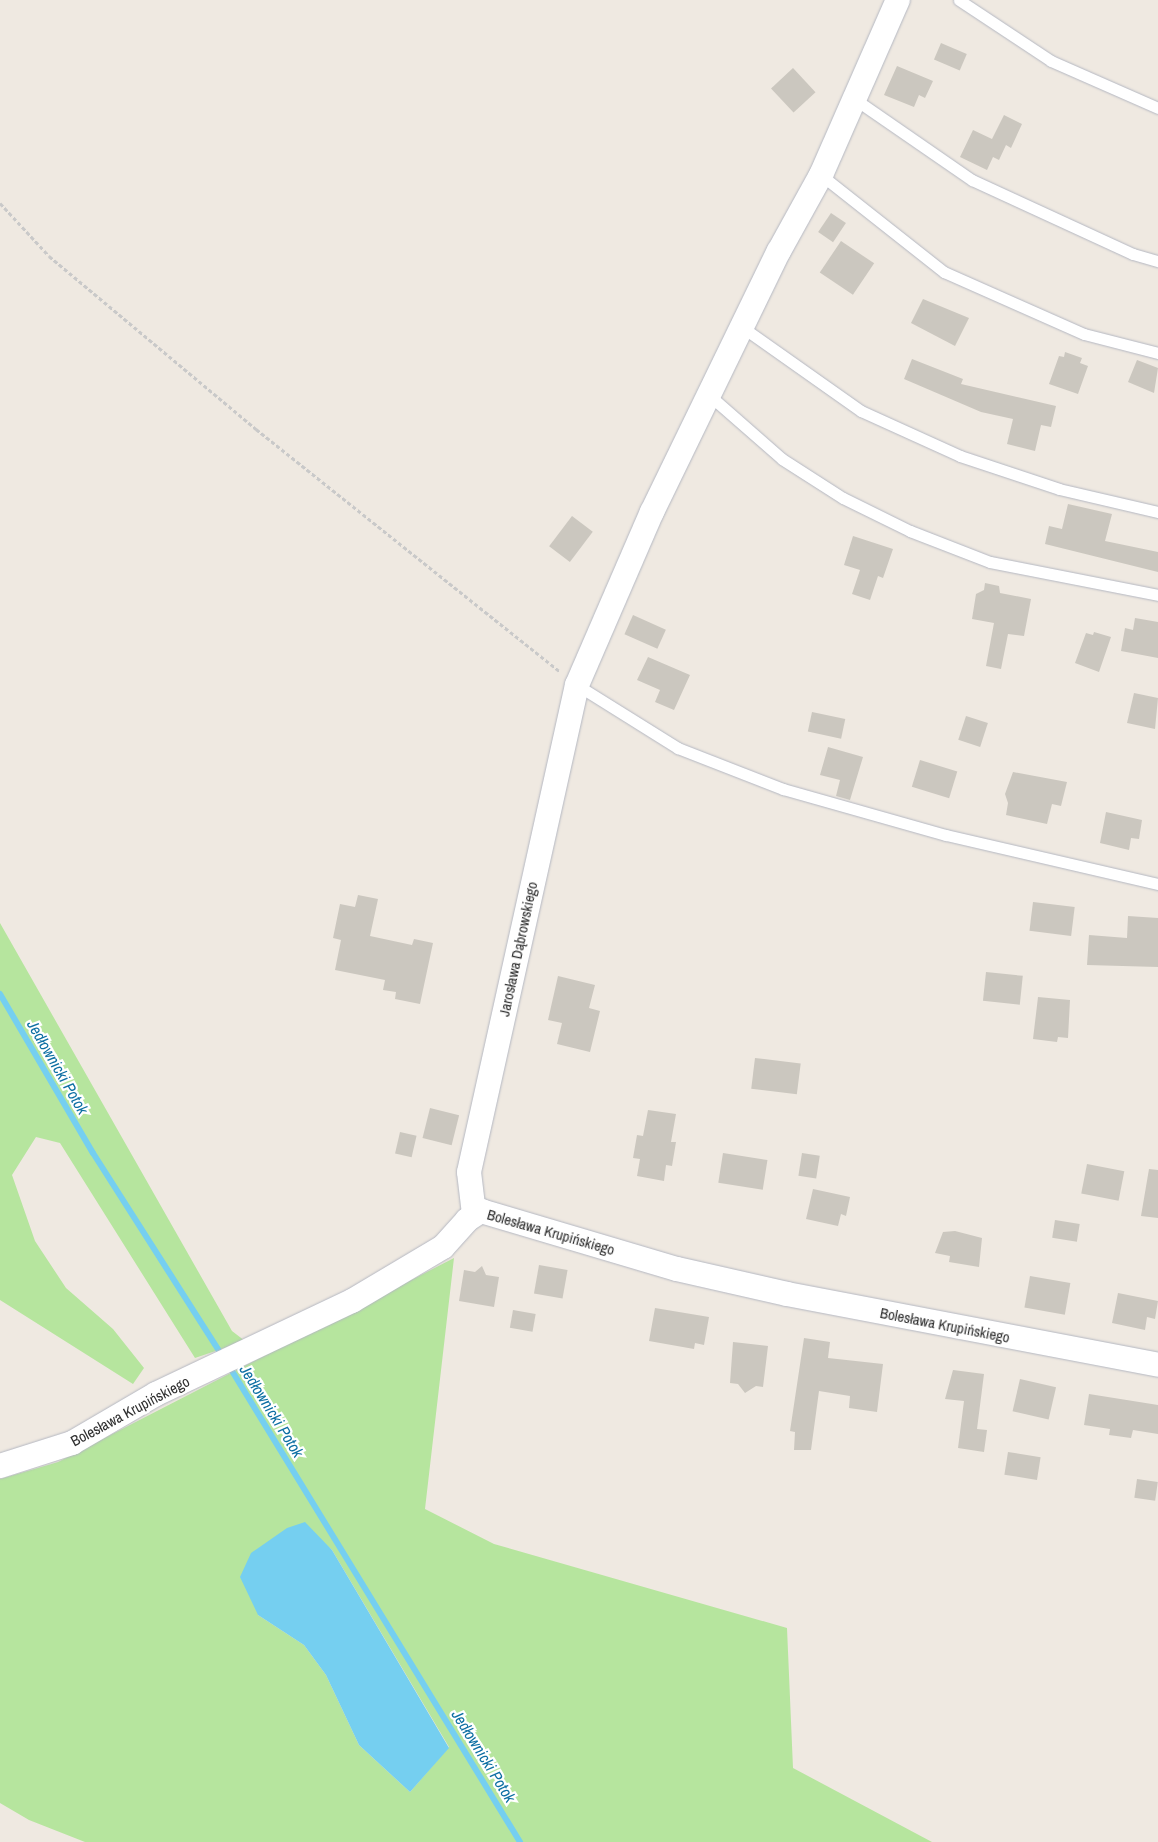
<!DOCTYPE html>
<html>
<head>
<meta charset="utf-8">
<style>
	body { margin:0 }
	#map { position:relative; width:1158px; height:1842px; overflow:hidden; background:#efe9e1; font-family:"Archivo Narrow",sans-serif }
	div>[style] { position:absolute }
	.green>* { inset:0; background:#b6e59e }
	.water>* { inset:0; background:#75cff0 }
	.stream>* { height:6px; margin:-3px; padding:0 3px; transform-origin:3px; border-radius:3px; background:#75cff0 }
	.building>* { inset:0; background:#cbc7bf; transform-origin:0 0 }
	.path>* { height:3px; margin-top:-1.5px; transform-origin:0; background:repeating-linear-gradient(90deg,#c9c9c9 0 4px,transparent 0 6.5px) }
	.roads { filter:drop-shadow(0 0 1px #b4b7c1) drop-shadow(0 0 1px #b4b7c1) }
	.lane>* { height:11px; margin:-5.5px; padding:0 5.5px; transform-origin:5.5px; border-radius:5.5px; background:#fff }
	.street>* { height:24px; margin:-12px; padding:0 12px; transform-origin:12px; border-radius:12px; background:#fff }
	span { translate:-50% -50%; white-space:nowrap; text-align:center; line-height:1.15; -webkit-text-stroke:4.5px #fff; paint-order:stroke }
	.street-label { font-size:15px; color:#2e2e2e }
	.water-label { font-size:16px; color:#0d6fa3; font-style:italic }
</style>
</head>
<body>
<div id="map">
	<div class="green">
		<div style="clip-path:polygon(0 923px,232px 1331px,245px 1341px,195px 1358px,60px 1143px,36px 1137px,12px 1175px,35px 1241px,66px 1288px,113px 1329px,144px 1368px,133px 1384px,0 1300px)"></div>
		<div style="clip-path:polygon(evenodd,454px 1258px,425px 1509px,494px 1544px,787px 1628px,793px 1768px,932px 1842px,85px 1842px,29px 1820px,0 1803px,0 1479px,58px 1462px,454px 1258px,307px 1528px,332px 1550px,449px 1747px,410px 1792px,359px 1745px,326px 1675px,304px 1645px,258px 1615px,307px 1528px)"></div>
	</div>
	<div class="water">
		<div style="clip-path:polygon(305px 1522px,332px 1550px,449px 1748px,410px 1792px,359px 1745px,326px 1675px,304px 1645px,258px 1615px,240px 1577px,251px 1553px,287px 1528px)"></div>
	</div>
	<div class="stream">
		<div style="left:0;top:994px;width:184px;rotate:59.7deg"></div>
		<div style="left:93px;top:1153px;width:242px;rotate:57.5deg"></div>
		<div style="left:229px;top:1366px;width:558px;rotate:58.56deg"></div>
	</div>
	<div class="building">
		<div style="left:941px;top:43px;width:28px;height:18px;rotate:23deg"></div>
		<div style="clip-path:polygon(897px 66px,933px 81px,925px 98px,919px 95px,914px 107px,884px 95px)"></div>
		<div style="left:793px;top:68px;width:33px;height:30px;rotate:47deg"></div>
		<div style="clip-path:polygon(1004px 115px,1022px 124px,1011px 148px,1006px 145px,999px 160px,993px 157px,987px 170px,960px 157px,973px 130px,992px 139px)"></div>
		<div style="left:831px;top:213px;width:18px;height:23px;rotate:34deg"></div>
		<div style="left:841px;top:241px;width:40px;height:38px;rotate:34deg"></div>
		<div style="clip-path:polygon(923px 299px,969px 318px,955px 346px,911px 323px)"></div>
		<div style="clip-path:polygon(1065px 352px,1082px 358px,1080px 363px,1088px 366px,1078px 394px,1049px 384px,1059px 356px,1064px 357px)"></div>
		<div style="clip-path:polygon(912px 359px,963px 379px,961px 384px,1056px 406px,1051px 427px,1041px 425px,1035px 451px,1007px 444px,1013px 419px,981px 412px,904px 379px)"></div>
		<div style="clip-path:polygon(1137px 360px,1158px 368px,1154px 393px,1128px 382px)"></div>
		<div style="clip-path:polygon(1068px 504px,1112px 514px,1105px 541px,1158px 552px,1158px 572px,1045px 544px,1049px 526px,1062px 529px)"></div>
		<div style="left:572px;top:516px;width:26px;height:38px;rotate:37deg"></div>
		<div style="clip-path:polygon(853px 536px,893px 549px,883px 578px,878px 576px,870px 600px,852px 594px,860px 570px,844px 565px)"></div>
		<div style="clip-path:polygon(985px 583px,999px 586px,1000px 593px,1031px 599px,1024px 636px,1008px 634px,1001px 669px,986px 666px,994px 623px,972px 619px,976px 594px,984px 590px)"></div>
		<div style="left:633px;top:615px;width:36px;height:21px;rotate:24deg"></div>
		<div style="clip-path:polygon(1135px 618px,1158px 622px,1158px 658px,1121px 651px,1125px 628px,1133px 630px)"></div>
		<div style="clip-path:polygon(1094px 632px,1111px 637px,1099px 672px,1075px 663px,1086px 633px,1093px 635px)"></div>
		<div style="clip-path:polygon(648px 657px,690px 675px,674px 710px,655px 702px,660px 690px,637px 680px)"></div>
		<div style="clip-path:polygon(1134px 693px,1158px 698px,1155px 729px,1127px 723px)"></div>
		<div style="left:812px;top:712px;width:34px;height:20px;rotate:12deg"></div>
		<div style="left:966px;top:716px;width:23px;height:25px;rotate:18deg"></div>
		<div style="clip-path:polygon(828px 747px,863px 757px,850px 800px,836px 796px,840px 780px,820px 775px)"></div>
		<div style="left:920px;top:760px;width:39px;height:28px;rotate:17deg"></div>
		<div style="clip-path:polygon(1013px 772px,1067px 782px,1061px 806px,1052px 804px,1047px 824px,1006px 815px,1008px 803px,1005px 794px)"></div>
		<div style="clip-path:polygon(1106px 812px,1142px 820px,1139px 839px,1131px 838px,1129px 850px,1100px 843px)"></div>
		<div style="clip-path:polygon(358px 895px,378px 899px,370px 936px,412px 945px,414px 939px,433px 943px,420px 1004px,395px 999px,396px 992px,383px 990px,385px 980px,335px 970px,341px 940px,333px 938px,340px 904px,355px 907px)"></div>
		<div style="left:1033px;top:902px;width:42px;height:29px;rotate:7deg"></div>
		<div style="clip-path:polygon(1128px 916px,1158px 918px,1158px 967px,1087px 965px,1089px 935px,1127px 938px)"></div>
		<div style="left:986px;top:972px;width:37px;height:29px;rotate:6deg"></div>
		<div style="clip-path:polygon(558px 976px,595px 985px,589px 1008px,600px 1011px,590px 1052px,557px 1044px,562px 1023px,548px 1020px)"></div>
		<div style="clip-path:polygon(1038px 997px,1070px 1000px,1068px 1038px,1058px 1037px,1057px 1042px,1033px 1039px)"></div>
		<div style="left:755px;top:1058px;width:46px;height:31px;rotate:7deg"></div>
		<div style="left:430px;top:1108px;width:30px;height:31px;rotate:14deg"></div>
		<div style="clip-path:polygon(648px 1110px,676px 1114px,671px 1142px,676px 1142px,672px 1166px,666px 1165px,664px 1181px,637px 1176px,640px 1159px,633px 1158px,637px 1135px,643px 1136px)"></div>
		<div style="left:400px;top:1132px;width:17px;height:22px;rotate:13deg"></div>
		<div style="left:723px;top:1153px;width:45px;height:30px;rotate:9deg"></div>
		<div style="left:802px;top:1153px;width:18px;height:23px;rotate:9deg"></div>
		<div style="left:1087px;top:1164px;width:38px;height:30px;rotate:11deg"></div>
		<div style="clip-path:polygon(1149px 1169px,1158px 1170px,1158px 1218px,1141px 1216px)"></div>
		<div style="clip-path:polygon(813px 1189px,850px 1197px,846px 1216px,841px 1214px,838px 1226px,806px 1219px)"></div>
		<div style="left:1055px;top:1220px;width:25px;height:18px;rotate:9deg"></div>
		<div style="clip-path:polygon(955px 1231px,982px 1238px,979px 1267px,949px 1262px,950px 1256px,935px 1253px,943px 1232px)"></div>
		<div style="left:539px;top:1265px;width:29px;height:29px;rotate:10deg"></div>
		<div style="clip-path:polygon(482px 1266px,486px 1275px,499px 1277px,494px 1307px,459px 1301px,464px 1270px,475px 1272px)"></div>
		<div style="left:1030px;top:1276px;width:41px;height:32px;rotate:10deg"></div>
		<div style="clip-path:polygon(1118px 1293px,1158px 1301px,1155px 1319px,1147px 1317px,1145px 1330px,1112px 1323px)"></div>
		<div style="clip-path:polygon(655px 1308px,709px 1317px,704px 1345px,695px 1343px,694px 1349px,649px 1341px)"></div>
		<div style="left:513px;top:1310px;width:23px;height:18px;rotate:10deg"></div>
		<div style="clip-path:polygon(804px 1338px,830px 1342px,828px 1358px,883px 1364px,877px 1412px,849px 1408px,850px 1396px,819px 1391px,811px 1450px,794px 1450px,795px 1432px,790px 1431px)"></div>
		<div style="clip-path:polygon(733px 1342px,768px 1346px,763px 1387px,756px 1386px,745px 1393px,738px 1384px,730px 1383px)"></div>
		<div style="clip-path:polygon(953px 1370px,984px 1374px,977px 1429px,987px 1430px,984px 1452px,958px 1448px,964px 1401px,945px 1399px)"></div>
		<div style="left:1020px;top:1379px;width:37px;height:33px;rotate:13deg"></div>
		<div style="clip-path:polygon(1089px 1394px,1158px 1405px,1158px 1434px,1133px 1430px,1131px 1438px,1109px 1435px,1110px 1429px,1084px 1425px)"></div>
		<div style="left:1008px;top:1452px;width:33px;height:23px;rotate:9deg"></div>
		<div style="left:1137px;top:1479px;width:21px;height:19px;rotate:8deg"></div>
	</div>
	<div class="path">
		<div style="left:0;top:203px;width:72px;rotate:47.2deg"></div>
		<div style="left:49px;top:256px;width:270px;rotate:39.9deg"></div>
		<div style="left:256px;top:429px;width:389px;rotate:38.6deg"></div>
	</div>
	<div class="roads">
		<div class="lane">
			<div style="left:959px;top:0;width:110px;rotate:33.5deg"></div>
			<div style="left:1051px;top:61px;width:117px;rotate:23.7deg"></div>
			<div style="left:856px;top:100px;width:141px;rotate:34.6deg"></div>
			<div style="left:972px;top:180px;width:177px;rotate:24.7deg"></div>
			<div style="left:1133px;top:254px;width:26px;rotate:16deg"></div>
			<div style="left:821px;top:175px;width:157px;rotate:38.3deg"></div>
			<div style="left:944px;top:272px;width:153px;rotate:23.9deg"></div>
			<div style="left:1084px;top:334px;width:76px;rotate:14.4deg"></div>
			<div style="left:742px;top:327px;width:146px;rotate:35.2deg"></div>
			<div style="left:861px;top:411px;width:109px;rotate:24.4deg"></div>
			<div style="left:960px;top:456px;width:104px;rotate:18.4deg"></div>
			<div style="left:1059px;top:489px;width:102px;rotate:13.1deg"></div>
			<div style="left:709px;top:395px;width:97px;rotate:41.2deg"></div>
			<div style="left:782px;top:459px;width:72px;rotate:32.6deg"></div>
			<div style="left:843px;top:498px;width:75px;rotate:26.2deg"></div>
			<div style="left:910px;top:531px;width:86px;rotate:21.2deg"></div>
			<div style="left:990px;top:562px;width:171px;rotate:11.1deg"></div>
			<div style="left:577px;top:685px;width:119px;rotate:32deg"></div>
			<div style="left:678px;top:748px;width:113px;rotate:21.3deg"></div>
			<div style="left:783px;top:789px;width:169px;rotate:15.8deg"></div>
			<div style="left:946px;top:835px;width:218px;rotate:13deg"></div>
		</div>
		<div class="street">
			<div style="left:474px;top:1214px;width:42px;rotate:-96.8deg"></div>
			<div style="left:469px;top:1172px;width:499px;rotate:-77.5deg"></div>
			<div style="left:577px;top:685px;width:189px;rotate:-66.6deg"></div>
			<div style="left:652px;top:512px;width:290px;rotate:-64.1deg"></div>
			<div style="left:779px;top:251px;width:87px;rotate:-61.1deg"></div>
			<div style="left:821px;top:175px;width:191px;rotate:-66.3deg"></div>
			<div style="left:0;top:1466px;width:76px;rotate:-17.7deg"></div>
			<div style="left:72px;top:1443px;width:97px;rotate:-30.3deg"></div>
			<div style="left:156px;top:1394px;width:217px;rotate:-25.4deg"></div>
			<div style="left:352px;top:1301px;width:106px;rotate:-30.7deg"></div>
			<div style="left:443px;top:1247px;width:36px;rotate:-48deg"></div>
			<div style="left:467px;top:1220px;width:17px;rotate:-33deg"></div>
			<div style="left:481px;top:1211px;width:204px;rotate:16.5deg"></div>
			<div style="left:677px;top:1269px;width:113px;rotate:12.8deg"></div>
			<div style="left:787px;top:1294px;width:378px;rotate:10.8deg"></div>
		</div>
	</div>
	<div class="street-label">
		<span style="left:518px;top:949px;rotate:-78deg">Jarosława Dąbrowskiego</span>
		<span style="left:551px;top:1232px;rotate:16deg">Bolesława Krupińskiego</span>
		<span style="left:945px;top:1325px;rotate:11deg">Bolesława Krupińskiego</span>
		<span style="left:130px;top:1411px;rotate:-28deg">Bolesława Krupińskiego</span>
	</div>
	<div class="water-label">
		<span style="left:58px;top:1067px;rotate:60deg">Jedłownicki Potok</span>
		<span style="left:272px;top:1411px;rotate:58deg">Jedłownicki Potok</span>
		<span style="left:484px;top:1756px;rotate:58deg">Jedłownicki Potok</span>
	</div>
</div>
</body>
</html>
